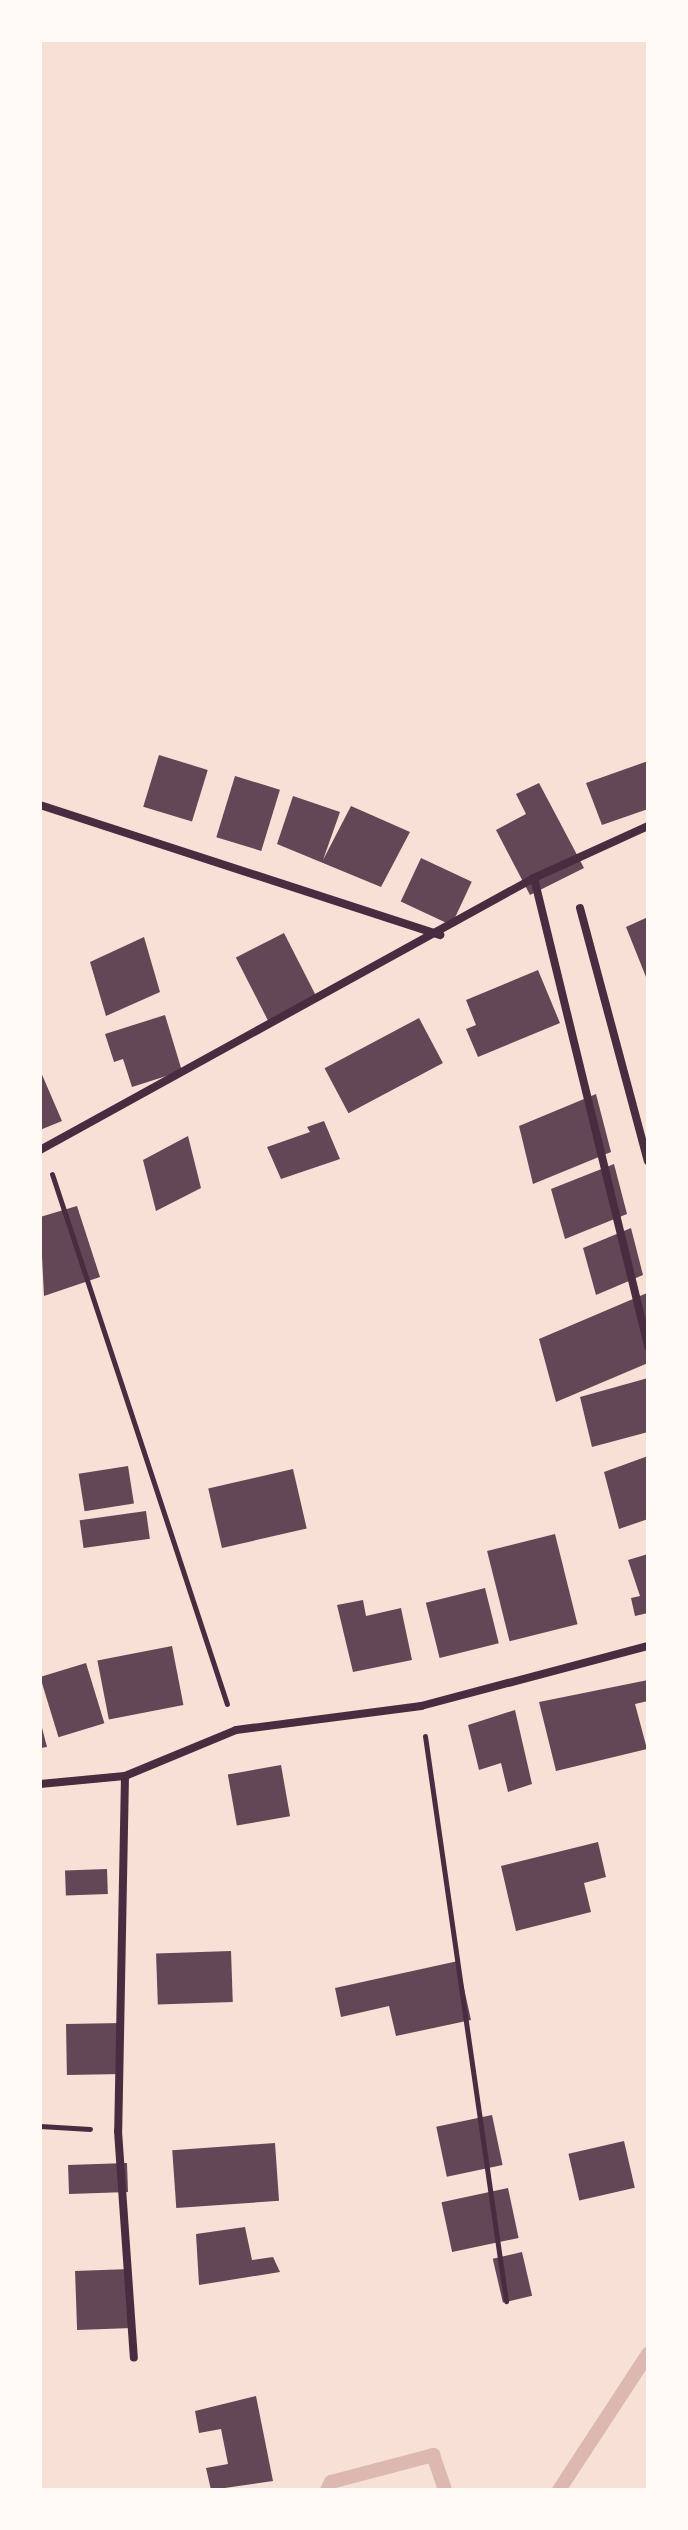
<!DOCTYPE html>
<html>
<head>
<meta charset="utf-8">
<style>
	body { margin:0 }
	#map { position:relative; width:688px; height:2530px; overflow:hidden; background:#f7e1d7; font-family:"Noto Serif",serif }
	div>[style] { position:absolute }
	.stream>* { height:14px; margin:-7px; padding:0 7px; transform-origin:7px; border-radius:7px; background:#dcb8b0 }
	.building>* { inset:0; background:#644757; transform-origin:0 0 }
	.path>* { height:5px; margin:-2.5px; padding:0 2.5px; transform-origin:2.5px; border-radius:2.5px; background:#4a2c40 }
	.minor>* { height:8px; margin:-4px; padding:0 4px; transform-origin:4px; border-radius:4px; background:#4a2c40 }
	span { translate:-50% -50%; white-space:nowrap; text-align:center; line-height:1.15; -webkit-text-stroke:7px #fffaf5; paint-order:stroke }
	.frame { position:absolute; inset:0; border:42px solid #fffaf5; pointer-events:none }
</style>
</head>
<body>
<div id="map">
	<div class="stream">
		<div style="left:327px;top:2490px;width:9px;rotate:-63deg"></div>
		<div style="left:331px;top:2482px;width:106px;rotate:-14.8deg"></div>
		<div style="left:433px;top:2455px;width:37px;rotate:71deg"></div>
		<div style="left:559px;top:2490px;width:163px;rotate:-56.8deg"></div>
	</div>
	<div class="building">
		<div style="left:159px;top:755px;width:51px;height:54px;rotate:17deg"></div>
		<div style="clip-path:polygon(648px 761px,648px 809px,602px 825px,586px 783px)"></div>
		<div style="left:235px;top:776px;width:47px;height:64px;rotate:17deg"></div>
		<div style="clip-path:polygon(539px 783px,584px 868px,530px 895px,496px 830px,526px 814px,516px 794px)"></div>
		<div style="clip-path:polygon(293px 796px,340px 812px,323px 860px,351px 806px,410px 832px,381px 887px,277px 844px)"></div>
		<div style="left:421px;top:858px;width:56px;height:48px;rotate:25deg"></div>
		<div style="clip-path:polygon(648px 917px,648px 982px,626px 927px)"></div>
		<div style="left:284px;top:933px;width:71px;height:54px;rotate:63deg"></div>
		<div style="clip-path:polygon(144px 937px,160px 992px,106px 1016px,90px 962px)"></div>
		<div style="clip-path:polygon(538px 970px,560px 1023px,478px 1057px,466px 1029px,476px 1025px,466px 1000px)"></div>
		<div style="clip-path:polygon(165px 1015px,182px 1071px,132px 1087px,123px 1059px,114px 1062px,105px 1034px)"></div>
		<div style="left:419px;top:1018px;width:51px;height:107px;rotate:62deg"></div>
		<div style="clip-path:polygon(40px 1070px,62px 1121px,40px 1130px)"></div>
		<div style="clip-path:polygon(596px 1094px,611px 1152px,533px 1184px,519px 1126px)"></div>
		<div style="clip-path:polygon(324px 1121px,340px 1159px,281px 1179px,267px 1147px,310px 1132px,307px 1127px)"></div>
		<div style="clip-path:polygon(188px 1136px,201px 1188px,156px 1211px,143px 1160px)"></div>
		<div style="clip-path:polygon(614px 1164px,627px 1214px,565px 1239px,551px 1189px)"></div>
		<div style="clip-path:polygon(77px 1206px,100px 1277px,44px 1296px,40px 1217px)"></div>
		<div style="clip-path:polygon(631px 1228px,643px 1275px,596px 1295px,583px 1248px)"></div>
		<div style="clip-path:polygon(647px 1293px,648px 1363px,556px 1402px,539px 1339px)"></div>
		<div style="clip-path:polygon(648px 1378px,648px 1432px,592px 1447px,580px 1397px)"></div>
		<div style="clip-path:polygon(648px 1456px,648px 1519px,619px 1529px,604px 1472px)"></div>
		<div style="left:128px;top:1466px;width:38px;height:50px;rotate:81deg"></div>
		<div style="left:293px;top:1469px;width:61px;height:87px;rotate:77deg"></div>
		<div style="left:146px;top:1511px;width:28px;height:67px;rotate:82deg"></div>
		<div style="left:555px;top:1534px;width:93px;height:70px;rotate:76deg"></div>
		<div style="clip-path:polygon(648px 1554px,648px 1613px,635px 1616px,631px 1598px,640px 1596px,628px 1560px)"></div>
		<div style="left:485px;top:1588px;width:57px;height:61px;rotate:76deg"></div>
		<div style="clip-path:polygon(363px 1600px,366px 1616px,401px 1608px,412px 1660px,353px 1672px,337px 1605px)"></div>
		<div style="left:172px;top:1646px;width:60px;height:76px;rotate:79deg"></div>
		<div style="left:86px;top:1663px;width:63px;height:48px;rotate:73deg"></div>
		<div style="clip-path:polygon(648px 1680px,648px 1701px,635px 1704px,647px 1749px,556px 1771px,539px 1702px)"></div>
		<div style="clip-path:polygon(515px 1710px,532px 1784px,508px 1792px,501px 1763px,479px 1770px,468px 1725px)"></div>
		<div style="clip-path:polygon(40px 1720px,47px 1747px,40px 1748px)"></div>
		<div style="left:281px;top:1765px;width:52px;height:54px;rotate:80deg"></div>
		<div style="clip-path:polygon(598px 1842px,606px 1877px,584px 1883px,591px 1912px,516px 1931px,501px 1866px)"></div>
		<div style="left:107px;top:1869px;width:25px;height:42px;rotate:88deg"></div>
		<div style="left:231px;top:1951px;width:51px;height:75px;rotate:88deg"></div>
		<div style="clip-path:polygon(458px 1961px,471px 2020px,396px 2036px,389px 2006px,341px 2017px,335px 1988px)"></div>
		<div style="left:122px;top:2023px;width:51px;height:56px;rotate:89deg"></div>
		<div style="left:492px;top:2115px;width:51px;height:57px;rotate:78deg"></div>
		<div style="left:624px;top:2141px;width:48px;height:57px;rotate:77deg"></div>
		<div style="left:275px;top:2143px;width:58px;height:103px;rotate:86deg"></div>
		<div style="left:127px;top:2163px;width:29px;height:59px;rotate:88deg"></div>
		<div style="left:508px;top:2188px;width:51px;height:68px;rotate:78deg"></div>
		<div style="clip-path:polygon(245px 2227px,252px 2260px,273px 2257px,280px 2272px,199px 2285px,196px 2234px)"></div>
		<div style="left:522px;top:2252px;width:45px;height:30px;rotate:77deg"></div>
		<div style="left:130px;top:2269px;width:59px;height:55px;rotate:88deg"></div>
		<div style="clip-path:polygon(256px 2396px,273px 2481px,211px 2490px,206px 2468px,228px 2464px,221px 2429px,199px 2433px,195px 2411px)"></div>
	</div>
	<div class="path">
		<div style="left:52px;top:1174px;width:558px;rotate:71.73deg"></div>
		<div style="left:425px;top:1736px;width:571px;rotate:81.84deg"></div>
		<div style="left:40px;top:2126px;width:50px;rotate:3.4deg"></div>
	</div>
	<div class="minor">
		<div style="left:40px;top:805px;width:421px;rotate:18deg"></div>
		<div style="left:534px;top:878px;width:483px;rotate:76.3deg"></div>
		<div style="left:580px;top:908px;width:262px;rotate:75deg"></div>
		<div style="left:40px;top:1150px;width:564px;rotate:-28.84deg"></div>
		<div style="left:534px;top:878px;width:125px;rotate:-24.5deg"></div>
		<div style="left:125px;top:1776px;width:355px;rotate:91.1deg"></div>
		<div style="left:118px;top:2131px;width:227px;rotate:86deg"></div>
		<div style="left:40px;top:1784px;width:85px;rotate:-5.4deg"></div>
		<div style="left:125px;top:1776px;width:120px;rotate:-22.5deg"></div>
		<div style="left:236px;top:1730px;width:187px;rotate:-7.4deg"></div>
		<div style="left:421px;top:1706px;width:235px;rotate:-14.8deg"></div>
	</div>
	<div class="frame"></div>
</div>
</body>
</html>
